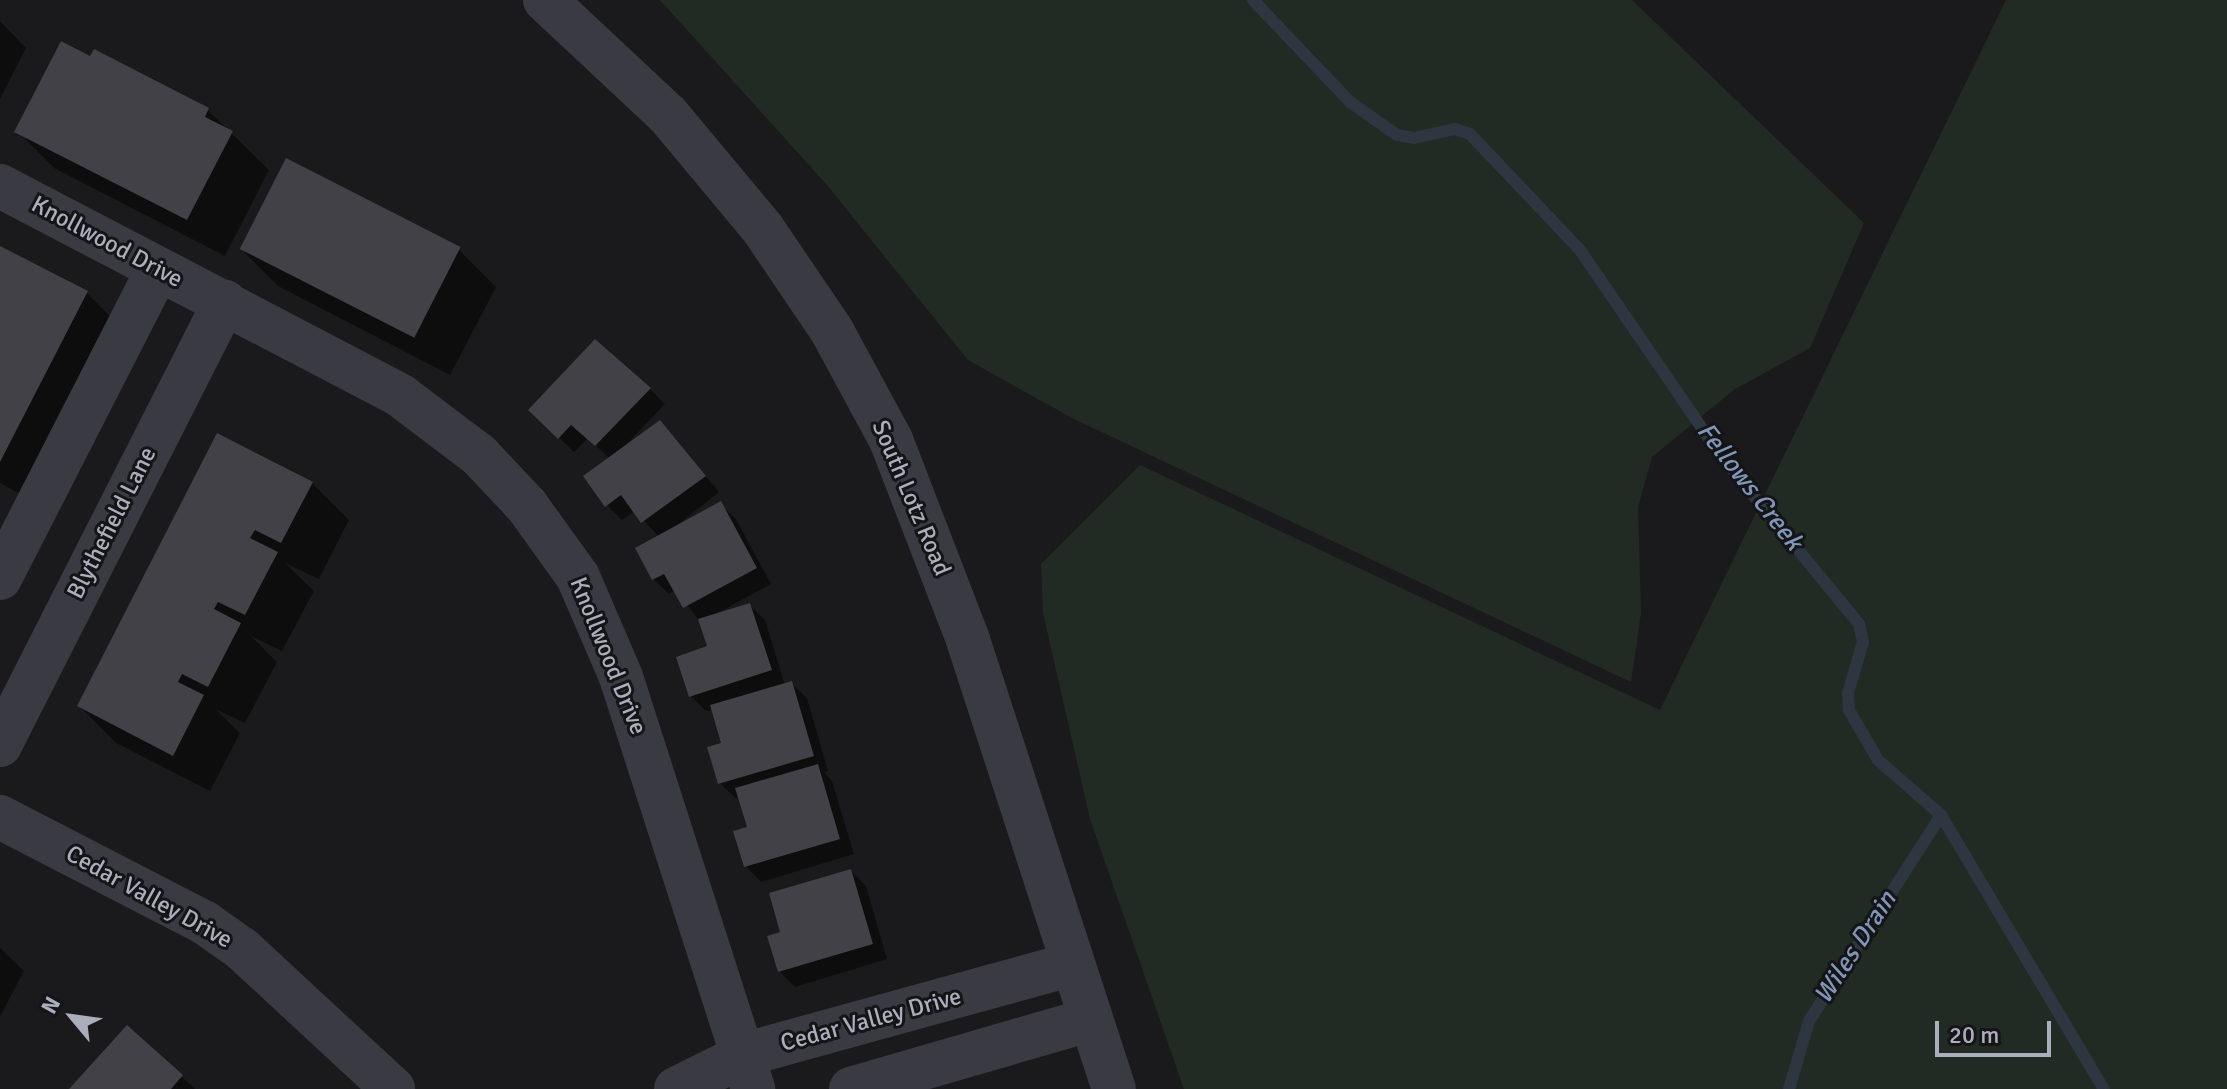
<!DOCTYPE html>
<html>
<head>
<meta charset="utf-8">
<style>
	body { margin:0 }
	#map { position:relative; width:2227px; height:1089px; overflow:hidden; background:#1a1a1c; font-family:Signika,sans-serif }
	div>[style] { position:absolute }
	.green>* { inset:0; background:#212b23 }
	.shadow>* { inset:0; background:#0007 }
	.stream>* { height:12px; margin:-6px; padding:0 6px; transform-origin:6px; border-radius:6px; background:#2e3642 }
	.building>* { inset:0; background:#414147; transform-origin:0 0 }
	.minor>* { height:44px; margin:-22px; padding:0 22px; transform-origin:22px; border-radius:22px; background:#3a3a42 }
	span { translate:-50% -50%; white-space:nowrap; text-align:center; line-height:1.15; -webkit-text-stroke:6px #151417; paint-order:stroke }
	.street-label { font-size:24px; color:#abaebd }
	.water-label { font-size:26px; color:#8097ba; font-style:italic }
	.north { position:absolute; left:32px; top:977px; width:80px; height:80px; -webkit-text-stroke:6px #151417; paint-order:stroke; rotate:299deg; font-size:22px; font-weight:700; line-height:32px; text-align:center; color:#abaebd }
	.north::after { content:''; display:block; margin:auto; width:28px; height:36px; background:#abaebd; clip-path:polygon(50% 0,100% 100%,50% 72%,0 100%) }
	.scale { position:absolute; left:1935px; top:1021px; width:116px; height:36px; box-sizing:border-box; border:4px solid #abaebd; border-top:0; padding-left:10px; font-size:24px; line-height:28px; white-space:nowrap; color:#abaebd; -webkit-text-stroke:6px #151417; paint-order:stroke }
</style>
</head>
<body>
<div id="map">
	<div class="green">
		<div style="clip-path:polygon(660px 0,1632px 0,1864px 223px,1810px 348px,1735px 389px,1652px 457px,1638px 507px,1641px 613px,1631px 682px,1072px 418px,968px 360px,827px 185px)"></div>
		<div style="clip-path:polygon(2006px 0,2227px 0,2227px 1089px,1184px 1089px,1090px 819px,1043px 613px,1041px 564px,1140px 465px,1660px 710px)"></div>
	</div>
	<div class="shadow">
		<div style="clip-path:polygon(0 21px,26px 48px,0 99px)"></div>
		<div style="clip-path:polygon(95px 52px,208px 110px,269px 170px,225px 256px,54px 168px,17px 131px)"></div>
		<div style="clip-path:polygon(0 248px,87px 293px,124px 330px,35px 502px,0 483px)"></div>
		<div style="clip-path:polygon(241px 249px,459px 250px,496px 287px,450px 375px,278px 286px)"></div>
		<div style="clip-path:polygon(650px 389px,665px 404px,627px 444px,660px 422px,719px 492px,670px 531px,720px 504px,736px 519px,771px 584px,716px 614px,749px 605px,765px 620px,785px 685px,791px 683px,807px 698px,828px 771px,824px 772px,832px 781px,854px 854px,761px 882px,746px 866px,749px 828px,740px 797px,735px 798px,720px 783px,723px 745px,713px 709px,706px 711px,691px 696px,710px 647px,700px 622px,676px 590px,669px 594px,653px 579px,659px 537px,635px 511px,622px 520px,607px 505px,610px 459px,588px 438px,574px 452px,530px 410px)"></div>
		<div style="clip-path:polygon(218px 436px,312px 483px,349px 520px,319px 579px,285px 563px,314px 591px,282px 651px,251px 636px,277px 662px,245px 723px,215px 709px,240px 733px,210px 791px,116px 743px,79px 706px)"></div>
		<div style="clip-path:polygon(851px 871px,866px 886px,887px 959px,795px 987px,779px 971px,783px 933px)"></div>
		<div style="clip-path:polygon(0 948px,24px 971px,0 1017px)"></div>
		<div style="clip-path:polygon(127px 1027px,182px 1077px,195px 1089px,72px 1089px)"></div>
	</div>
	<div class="stream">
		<div style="left:1253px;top:0;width:141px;rotate:46.4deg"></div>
		<div style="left:1350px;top:102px;width:57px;rotate:35.1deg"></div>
		<div style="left:1397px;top:135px;width:17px;rotate:10deg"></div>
		<div style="left:1414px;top:138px;width:42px;rotate:-12.4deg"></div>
		<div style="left:1455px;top:129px;width:16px;rotate:18deg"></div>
		<div style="left:1470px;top:134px;width:160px;rotate:46.5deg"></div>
		<div style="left:1580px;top:250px;width:250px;rotate:55.6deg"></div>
		<div style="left:1721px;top:456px;width:217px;rotate:50.6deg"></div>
		<div style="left:1859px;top:624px;width:18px;rotate:77deg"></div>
		<div style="left:1863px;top:642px;width:53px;rotate:106.4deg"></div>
		<div style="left:1848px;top:693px;width:17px;rotate:87deg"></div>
		<div style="left:1849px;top:710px;width:58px;rotate:59.9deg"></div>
		<div style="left:1878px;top:760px;width:84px;rotate:41.1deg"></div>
		<div style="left:1941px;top:815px;width:319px;rotate:59.3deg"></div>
		<div style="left:1789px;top:1089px;width:71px;rotate:-73.6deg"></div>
		<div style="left:1809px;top:1021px;width:245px;rotate:-57.3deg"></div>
	</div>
	<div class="building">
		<div style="clip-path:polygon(61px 41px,90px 56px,94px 49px,209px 108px,205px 117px,233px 131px,187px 220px,14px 132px)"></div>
		<div style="left:286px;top:158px;width:196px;height:102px;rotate:27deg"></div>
		<div style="clip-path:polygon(0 246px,88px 291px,0 462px)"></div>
		<div style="clip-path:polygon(595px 339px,651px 388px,595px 446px,571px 425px,558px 439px,528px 410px)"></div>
		<div style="clip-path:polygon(660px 420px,706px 476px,641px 523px,621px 495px,605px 507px,583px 476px)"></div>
		<div style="clip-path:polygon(217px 433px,313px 482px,281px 543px,255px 530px,250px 538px,278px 552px,245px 615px,218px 602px,214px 609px,241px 623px,208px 687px,182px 674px,178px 682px,204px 695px,173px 756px,77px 706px)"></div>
		<div style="clip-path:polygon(721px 501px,757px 568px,683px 608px,664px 574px,652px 580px,635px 548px)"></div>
		<div style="clip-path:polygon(750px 603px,772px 670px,689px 697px,676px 657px,707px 646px,698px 619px)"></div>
		<div style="clip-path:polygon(792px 681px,814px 756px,718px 784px,707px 747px,721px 743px,710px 705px)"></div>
		<div style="clip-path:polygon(818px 764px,840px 839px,744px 867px,733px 831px,747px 827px,735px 788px)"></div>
		<div style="clip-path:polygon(851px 869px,873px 944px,778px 972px,767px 936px,780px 932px,769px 893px)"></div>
		<div style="clip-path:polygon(127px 1025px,183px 1075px,171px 1089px,69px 1089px)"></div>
	</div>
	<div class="minor">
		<div style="left:545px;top:0;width:168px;rotate:43.1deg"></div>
		<div style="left:668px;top:115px;width:148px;rotate:50.2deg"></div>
		<div style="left:763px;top:229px;width:123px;rotate:55.9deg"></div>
		<div style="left:832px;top:331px;width:124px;rotate:61.6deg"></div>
		<div style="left:891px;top:440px;width:214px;rotate:68.9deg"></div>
		<div style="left:968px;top:640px;width:472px;rotate:72deg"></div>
		<div style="left:0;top:186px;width:453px;rotate:27.6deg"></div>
		<div style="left:401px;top:396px;width:98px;rotate:37.1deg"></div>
		<div style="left:479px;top:455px;width:70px;rotate:46.7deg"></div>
		<div style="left:527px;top:506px;width:87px;rotate:54.3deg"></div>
		<div style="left:578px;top:577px;width:109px;rotate:66.7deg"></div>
		<div style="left:621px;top:677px;width:433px;rotate:72.2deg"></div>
		<div style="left:0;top:578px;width:347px;rotate:-62.9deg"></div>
		<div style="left:0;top:745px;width:497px;rotate:-63.1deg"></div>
		<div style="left:0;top:817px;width:231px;rotate:27.3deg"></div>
		<div style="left:205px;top:923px;width:45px;rotate:35.1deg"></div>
		<div style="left:242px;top:949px;width:206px;rotate:42.8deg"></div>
		<div style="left:676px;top:1089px;width:78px;rotate:-26.6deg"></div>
		<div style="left:746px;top:1054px;width:338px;rotate:-15.4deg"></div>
		<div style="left:851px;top:1089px;width:248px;rotate:-16.2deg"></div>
	</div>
	<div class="street-label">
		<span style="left:107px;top:242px;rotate:28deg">Knollwood Drive</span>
		<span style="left:911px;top:498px;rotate:67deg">South Lotz Road</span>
		<span style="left:112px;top:523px;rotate:-63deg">Blythefield Lane</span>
		<span style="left:608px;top:656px;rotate:68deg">Knollwood Drive</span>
		<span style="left:149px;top:897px;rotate:29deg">Cedar Valley Drive</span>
		<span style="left:871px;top:1020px;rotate:-15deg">Cedar Valley Drive</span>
	</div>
	<div class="water-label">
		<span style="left:1749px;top:487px;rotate:52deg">Fellows Creek</span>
		<span style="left:1856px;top:948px;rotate:-57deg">Wiles Drain</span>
	</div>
	<div class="north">N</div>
	<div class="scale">20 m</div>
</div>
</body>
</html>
